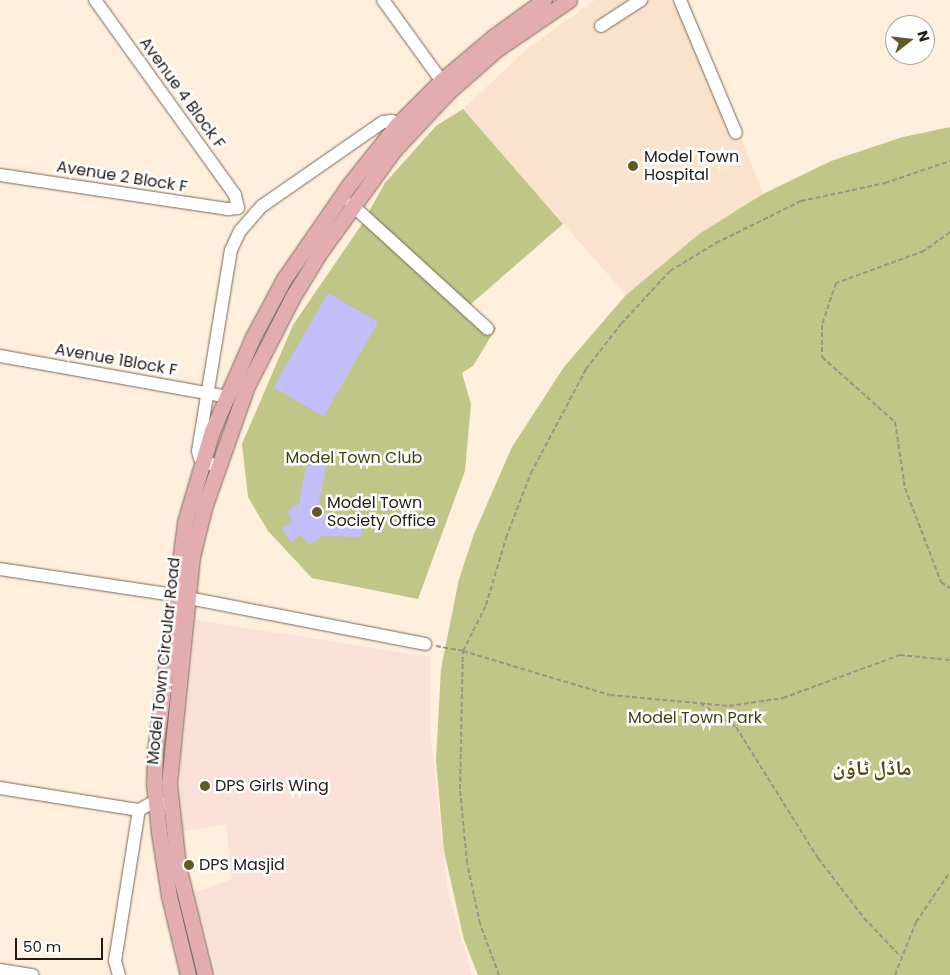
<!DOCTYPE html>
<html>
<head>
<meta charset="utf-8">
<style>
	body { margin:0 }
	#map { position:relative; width:950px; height:975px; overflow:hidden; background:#feeedc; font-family:Poppins,"Noto Naskh Arabic",sans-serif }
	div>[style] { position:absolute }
	.built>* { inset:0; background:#f9e3cc }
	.education>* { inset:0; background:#f9e1d7 }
	.green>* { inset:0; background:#bfc687 }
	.building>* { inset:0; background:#c3bdfa; transform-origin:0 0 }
	.path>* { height:2px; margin-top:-1px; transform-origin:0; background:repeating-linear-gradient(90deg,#9f9386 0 5px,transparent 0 7.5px) }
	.roads { filter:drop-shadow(0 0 1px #766859) drop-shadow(0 0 1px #766859) }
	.minor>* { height:12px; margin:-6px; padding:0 6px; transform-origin:6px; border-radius:6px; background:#fff }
	.major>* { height:15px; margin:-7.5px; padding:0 7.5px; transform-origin:7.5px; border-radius:7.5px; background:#e3adaf }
	.dots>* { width:14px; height:14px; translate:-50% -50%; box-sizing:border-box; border:2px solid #fff; border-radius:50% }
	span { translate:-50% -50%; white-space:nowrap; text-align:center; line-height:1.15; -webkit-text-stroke:5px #fff; paint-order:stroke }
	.street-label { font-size:16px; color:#211b15 }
	.poi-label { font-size:16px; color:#211b15 }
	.left { translate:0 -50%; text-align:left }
	.park-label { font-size:16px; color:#3e4211 }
	.district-label { font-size:21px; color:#544b0b; font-weight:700 }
	.north { position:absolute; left:885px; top:15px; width:50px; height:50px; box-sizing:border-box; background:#fff; border:1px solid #a6a4a1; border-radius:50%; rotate:74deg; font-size:14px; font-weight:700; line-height:20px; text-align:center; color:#211b15 }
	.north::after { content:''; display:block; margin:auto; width:18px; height:22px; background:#615a26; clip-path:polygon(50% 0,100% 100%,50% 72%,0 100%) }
	.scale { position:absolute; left:15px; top:938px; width:88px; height:22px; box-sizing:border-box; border:2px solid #211b15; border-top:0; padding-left:6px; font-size:15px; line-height:18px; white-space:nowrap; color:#211b15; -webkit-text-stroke:4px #fff; paint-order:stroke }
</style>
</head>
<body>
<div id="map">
	<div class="built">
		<div style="clip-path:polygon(595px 0,688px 0,763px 194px,699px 234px,626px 295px,463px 109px,527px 49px)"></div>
	</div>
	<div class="education">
		<div style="clip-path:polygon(196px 620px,431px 657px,430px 730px,448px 892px,472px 975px,217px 975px,194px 893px,232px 879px,226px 824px,182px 831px,180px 770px)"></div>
	</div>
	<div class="green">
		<div style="clip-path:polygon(463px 109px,563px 224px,464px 310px,496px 328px,473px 366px,462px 373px,471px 404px,465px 471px,418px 599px,312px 578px,268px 531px,248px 497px,242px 444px,293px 325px,362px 224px,385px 183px,436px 126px)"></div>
		<div style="clip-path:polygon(950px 127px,950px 975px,478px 975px,464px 940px,444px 851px,436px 760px,441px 669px,459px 579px,474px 534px,512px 447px,564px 367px,626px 295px,699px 234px,763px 194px,831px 161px,903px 137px)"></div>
	</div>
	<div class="building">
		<div style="left:328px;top:293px;width:58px;height:109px;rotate:30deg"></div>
		<div style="clip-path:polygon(316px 462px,327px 465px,319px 502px,327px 514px,366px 517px,360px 537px,322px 536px,309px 545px,301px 535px,291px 542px,282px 528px,292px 521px,287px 512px,299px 503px,306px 467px)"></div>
	</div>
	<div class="path">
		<div style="left:950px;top:232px;width:32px;rotate:144deg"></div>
		<div style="left:924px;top:251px;width:94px;rotate:160deg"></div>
		<div style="left:836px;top:283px;width:44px;rotate:108.4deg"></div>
		<div style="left:822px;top:325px;width:32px;rotate:90deg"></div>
		<div style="left:822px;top:357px;width:98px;rotate:41.7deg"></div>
		<div style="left:895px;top:422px;width:67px;rotate:81.4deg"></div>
		<div style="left:905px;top:488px;width:101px;rotate:69deg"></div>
		<div style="left:941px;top:582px;width:11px;rotate:34deg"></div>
		<div style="left:436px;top:646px;width:27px;rotate:10deg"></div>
		<div style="left:463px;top:651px;width:153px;rotate:16.7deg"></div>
		<div style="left:610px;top:695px;width:120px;rotate:5.3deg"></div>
		<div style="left:729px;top:706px;width:55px;rotate:-8.4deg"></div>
		<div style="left:783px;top:698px;width:125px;rotate:-20.2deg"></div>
		<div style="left:900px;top:655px;width:50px;rotate:5.7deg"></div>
		<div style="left:700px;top:703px;width:43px;rotate:33.7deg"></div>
		<div style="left:736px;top:727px;width:155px;rotate:58deg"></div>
		<div style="left:818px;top:858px;width:76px;rotate:52.5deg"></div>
		<div style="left:864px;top:918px;width:54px;rotate:46.5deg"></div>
		<div style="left:499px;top:975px;width:54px;rotate:-110.4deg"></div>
		<div style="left:480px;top:924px;width:62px;rotate:-102deg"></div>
		<div style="left:467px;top:863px;width:74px;rotate:-95.4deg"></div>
		<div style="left:460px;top:789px;width:138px;rotate:-88.8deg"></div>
		<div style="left:463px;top:651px;width:51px;rotate:-63.4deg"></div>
		<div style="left:486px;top:605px;width:70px;rotate:-73.4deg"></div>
		<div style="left:506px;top:538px;width:70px;rotate:-69deg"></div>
		<div style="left:531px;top:473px;width:118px;rotate:-62.1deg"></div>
		<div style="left:586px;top:369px;width:57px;rotate:-52.1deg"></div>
		<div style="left:621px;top:324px;width:72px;rotate:-47.2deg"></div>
		<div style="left:670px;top:271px;width:54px;rotate:-31.3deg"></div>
		<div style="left:716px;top:243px;width:95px;rotate:-26.3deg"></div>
		<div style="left:801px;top:201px;width:86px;rotate:-12.1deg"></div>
		<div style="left:885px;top:183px;width:69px;rotate:-18.7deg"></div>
		<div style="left:895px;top:975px;width:57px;rotate:-68.4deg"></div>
		<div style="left:916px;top:922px;width:60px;rotate:-55.8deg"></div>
	</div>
	<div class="roads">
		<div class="minor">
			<div style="left:95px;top:0;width:240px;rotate:54.3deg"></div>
			<div style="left:235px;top:195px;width:13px;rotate:77deg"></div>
			<div style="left:383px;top:0;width:107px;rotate:54.1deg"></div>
			<div style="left:680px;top:0;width:144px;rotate:67.2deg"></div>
			<div style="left:601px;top:26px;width:48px;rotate:-33deg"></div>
			<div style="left:0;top:175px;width:231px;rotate:8.5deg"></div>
			<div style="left:228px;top:209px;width:10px;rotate:-6deg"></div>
			<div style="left:351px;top:204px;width:185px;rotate:42.4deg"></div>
			<div style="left:0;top:356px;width:231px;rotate:10.2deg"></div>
			<div style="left:217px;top:467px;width:19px;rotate:-152deg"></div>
			<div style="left:200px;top:458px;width:7px;rotate:-106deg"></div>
			<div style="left:198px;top:451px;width:204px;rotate:-80.7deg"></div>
			<div style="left:231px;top:250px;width:21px;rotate:-65deg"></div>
			<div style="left:240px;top:231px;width:33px;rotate:-49deg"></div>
			<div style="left:262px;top:206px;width:147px;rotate:-34.8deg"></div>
			<div style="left:383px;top:122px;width:9px;rotate:-6deg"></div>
			<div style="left:392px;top:121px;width:6px;rotate:51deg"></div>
			<div style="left:0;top:569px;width:175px;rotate:8.5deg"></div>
			<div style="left:173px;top:595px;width:257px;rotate:11deg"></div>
			<div style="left:0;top:788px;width:141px;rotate:9deg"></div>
			<div style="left:139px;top:810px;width:13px;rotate:-29deg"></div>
			<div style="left:150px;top:804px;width:14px;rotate:-4deg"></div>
			<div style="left:0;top:970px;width:33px;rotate:9deg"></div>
			<div style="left:119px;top:975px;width:15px;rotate:-106deg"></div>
			<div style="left:115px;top:961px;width:153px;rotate:-81deg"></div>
		</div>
		<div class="major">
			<div style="left:188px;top:975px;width:81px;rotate:-103.5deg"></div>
			<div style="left:169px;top:896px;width:65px;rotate:-98.9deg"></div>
			<div style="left:159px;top:832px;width:48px;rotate:-95.9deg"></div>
			<div style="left:154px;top:784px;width:33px;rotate:-88deg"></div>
			<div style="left:155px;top:751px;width:231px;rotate:-82.5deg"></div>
			<div style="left:185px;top:522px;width:95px;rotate:-73.5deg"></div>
			<div style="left:212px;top:431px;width:103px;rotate:-66.4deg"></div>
			<div style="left:253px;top:337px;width:66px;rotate:-61.9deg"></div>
			<div style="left:284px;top:279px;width:114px;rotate:-55.3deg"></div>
			<div style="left:349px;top:185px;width:75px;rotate:-51.5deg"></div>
			<div style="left:396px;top:126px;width:64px;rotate:-45deg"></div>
			<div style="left:441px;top:81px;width:68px;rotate:-40.2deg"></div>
			<div style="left:493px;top:37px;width:63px;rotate:-36deg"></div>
			<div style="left:205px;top:975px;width:112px;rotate:-103.9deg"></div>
			<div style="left:178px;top:866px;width:83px;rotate:-96.2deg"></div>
			<div style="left:169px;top:783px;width:227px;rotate:-84.2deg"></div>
			<div style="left:192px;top:557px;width:50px;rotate:-76.2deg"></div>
			<div style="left:204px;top:508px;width:129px;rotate:-70.6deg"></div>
			<div style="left:247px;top:386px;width:99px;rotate:-62.9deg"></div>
			<div style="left:292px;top:298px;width:54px;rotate:-58.7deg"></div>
			<div style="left:320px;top:252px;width:125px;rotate:-54.1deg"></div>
			<div style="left:393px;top:151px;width:82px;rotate:-47deg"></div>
			<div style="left:449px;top:91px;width:64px;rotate:-41.2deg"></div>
			<div style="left:497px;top:49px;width:87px;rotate:-34.2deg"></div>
		</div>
	</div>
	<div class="dots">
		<div style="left:633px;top:166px;background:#615a26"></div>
		<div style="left:317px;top:512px;background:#615a26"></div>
		<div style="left:205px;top:786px;background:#615a26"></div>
		<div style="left:189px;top:865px;background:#615a26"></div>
	</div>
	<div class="street-label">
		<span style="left:182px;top:93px;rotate:54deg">Avenue 4 Block F</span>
		<span style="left:122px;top:177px;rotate:9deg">Avenue 2 Block F</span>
		<span style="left:116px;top:360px;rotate:10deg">Avenue 1Block F</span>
		<span style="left:164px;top:661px;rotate:-84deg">Model Town Circular Road</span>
	</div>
	<div class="poi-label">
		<span class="left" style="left:644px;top:166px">Model Town<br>Hospital</span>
		<span class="left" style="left:327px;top:512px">Model Town<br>Society Office</span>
		<span class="left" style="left:215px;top:786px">DPS Girls Wing</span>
		<span class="left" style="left:199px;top:865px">DPS Masjid</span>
	</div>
	<div class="park-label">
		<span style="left:354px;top:458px">Model Town Club</span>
		<span style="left:695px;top:718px">Model Town Park</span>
	</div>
	<div class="district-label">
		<span style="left:872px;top:768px">ماڈل ٹاؤن</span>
	</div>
	<div class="north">N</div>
	<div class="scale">50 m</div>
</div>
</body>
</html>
